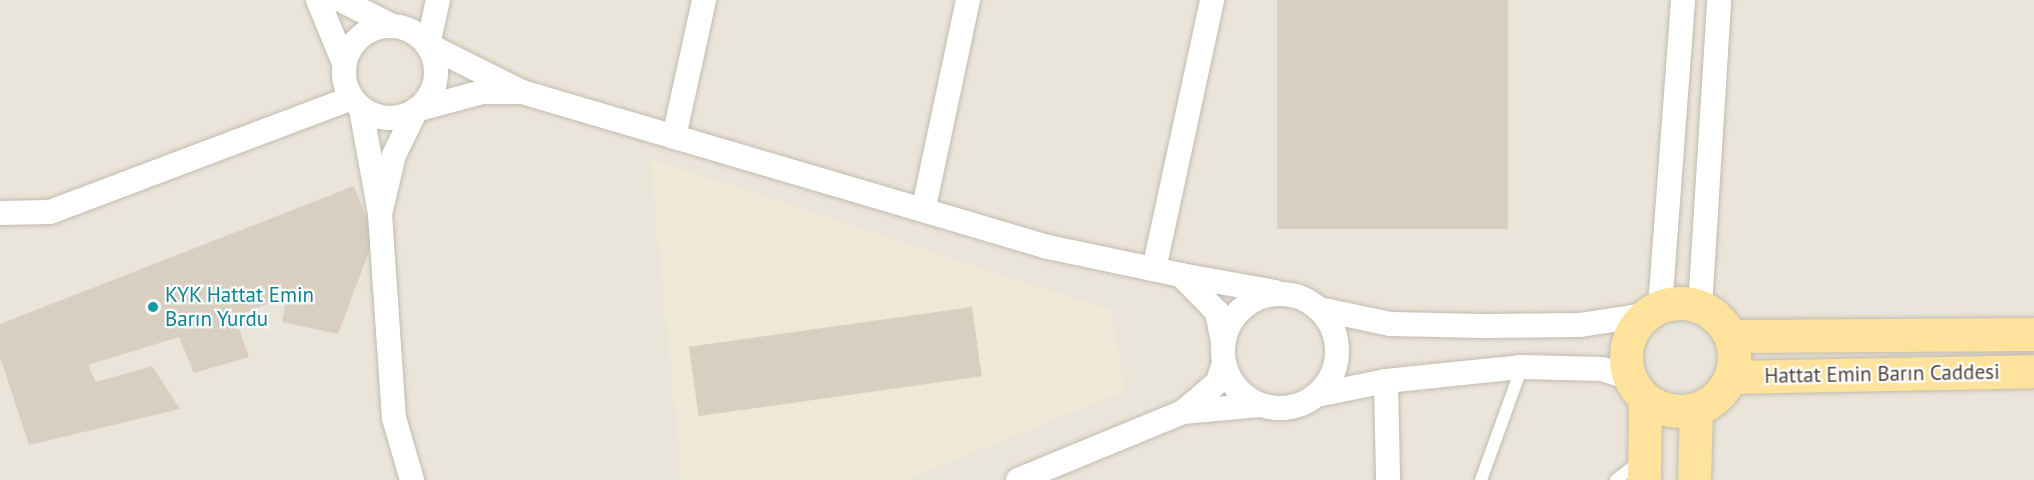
<!DOCTYPE html>
<html>
<head>
<meta charset="utf-8">
<style>
	body { margin:0 }
	#map { position:relative; width:2034px; height:480px; overflow:hidden; background:#f6f3ec; font-family:"PT Sans",sans-serif }
	div>[style] { position:absolute }
	.residential>* { inset:0; background:#eae5da; transform-origin:0 0 }
	.education>* { inset:0; background:#efe8d6 }
	.building>* { inset:0; background:#d8cfc1; transform-origin:0 0 }
	.roads { filter:drop-shadow(0 0 2px #c2bbae) drop-shadow(0 0 2px #c2bbae) }
	.service>* { height:12px; margin:-6px; padding:0 6px; transform-origin:6px; border-radius:6px; background:#fff }
	.minor>* { height:24px; margin:-12px; padding:0 12px; transform-origin:12px; border-radius:12px; background:#fff }
	.minor>.ring { margin:-12px; padding:0; box-sizing:content-box; background:none; border:24px solid #fff; border-radius:50% }
	.primary>* { height:33px; margin:-16.5px; padding:0 16.5px; transform-origin:16.5px; border-radius:16.5px; background:#ffe39c }
	.primary>.ring { margin:-16.5px; padding:0; box-sizing:content-box; background:none; border:33px solid #ffe39c; border-radius:50% }
	.dots>* { width:16px; height:16px; translate:-50% -50%; box-sizing:border-box; border:3px solid #fff; border-radius:50% }
	span { translate:-50% -50%; white-space:nowrap; text-align:center; line-height:1.15; -webkit-text-stroke:4.5px #fff; paint-order:stroke }
	.culture-label { font-size:21px; color:#0d838f }
	.left { translate:0 -50%; text-align:left }
	.street-label { font-size:21px; color:#4b4439 }
</style>
</head>
<body>
<div id="map">
	<div class="residential">
		<div style="left:0;top:0;width:2034px;height:480px"></div>
	</div>
	<div class="education">
		<div style="clip-path:polygon(650px 159px,1112px 311px,1124px 391px,905px 480px,682px 480px)"></div>
	</div>
	<div class="building">
		<div style="left:1277px;top:0;width:231px;height:229px"></div>
		<div style="clip-path:polygon(354px 186px,374px 238px,338px 334px,282px 322px,287px 296px,235px 317px,249px 357px,194px 373px,179px 337px,88px 365px,96px 382px,152px 366px,180px 409px,29px 445px,0 357px,0 324px)"></div>
		<div style="left:972px;top:307px;width:70px;height:286px;rotate:82deg"></div>
	</div>
	<div class="roads">
		<div class="service">
			<div style="left:1481px;top:480px;width:120px;rotate:-70.1deg"></div>
			<div style="left:1616px;top:480px;width:31px;rotate:-38deg"></div>
		</div>
		<div class="minor">
			<div style="left:318px;top:0;width:68px;rotate:67.6deg"></div>
			<div style="left:341px;top:0;width:55px;rotate:27deg"></div>
			<div class="ring" style="left:344px;top:26px;width:68px;height:68px"></div>
			<div style="left:522px;top:92px;width:548px;rotate:16.42deg"></div>
			<div style="left:1048px;top:247px;width:136px;rotate:11.9deg"></div>
			<div style="left:361px;top:109px;width:107px;rotate:79.7deg"></div>
			<div style="left:380px;top:214px;width:61px;rotate:-76.7deg"></div>
			<div style="left:394px;top:155px;width:50px;rotate:-63.9deg"></div>
			<div style="left:416px;top:110px;width:68px;rotate:-15.3deg"></div>
			<div style="left:482px;top:92px;width:40px"></div>
			<div style="left:522px;top:92px;width:105px;rotate:-153.4deg"></div>
			<div style="left:428px;top:45px;width:46px;rotate:-77.5deg"></div>
			<div style="left:674px;top:137px;width:140px;rotate:-77.6deg"></div>
			<div style="left:924px;top:207px;width:212px;rotate:-78deg"></div>
			<div style="left:0;top:213px;width:50px;rotate:-1.1deg"></div>
			<div style="left:50px;top:212px;width:322px;rotate:-20.7deg"></div>
			<div style="left:380px;top:214px;width:204px;rotate:86.1deg"></div>
			<div style="left:394px;top:418px;width:65px;rotate:73.8deg"></div>
			<div style="left:1154px;top:269px;width:275px;rotate:-77.8deg"></div>
			<div class="ring" style="left:1223px;top:294px;width:90px;height:90px"></div>
			<div style="left:1700px;top:306px;width:307px;rotate:-86.4deg"></div>
			<div style="left:1660px;top:307px;width:308px;rotate:-85.7deg"></div>
			<div style="left:1319px;top:309px;width:73px;rotate:11.9deg"></div>
			<div style="left:1390px;top:324px;width:93px;rotate:1.2deg"></div>
			<div style="left:1483px;top:326px;width:97px;rotate:-0.6deg"></div>
			<div style="left:1580px;top:325px;width:66px;rotate:-8.7deg"></div>
			<div style="left:1223px;top:341px;width:30px;rotate:-102deg"></div>
			<div style="left:1217px;top:312px;width:52px;rotate:-134.2deg"></div>
			<div style="left:1181px;top:275px;width:96px;rotate:10.3deg"></div>
			<div style="left:1224px;top:363px;width:20px;rotate:108deg"></div>
			<div style="left:1218px;top:382px;width:46px;rotate:139.4deg"></div>
			<div style="left:1183px;top:412px;width:77px;rotate:-5.2deg"></div>
			<div style="left:1386px;top:381px;width:99px;rotate:88.8deg"></div>
			<div style="left:1317px;top:395px;width:70px;rotate:-11.5deg"></div>
			<div style="left:1386px;top:381px;width:137px;rotate:-5.9deg"></div>
			<div style="left:1522px;top:367px;width:80px;rotate:1.4deg"></div>
			<div style="left:1602px;top:369px;width:29px;rotate:18deg"></div>
			<div style="left:1018px;top:480px;width:178px;rotate:-22.4deg"></div>
		</div>
		<div class="primary">
			<div class="ring" style="left:1626px;top:303px;width:75px;height:75px"></div>
			<div style="left:1731px;top:336px;width:303px;rotate:-0.4deg"></div>
			<div style="left:1730px;top:377px;width:304px;rotate:-1.1deg"></div>
			<div style="left:1644px;top:480px;width:81px;rotate:-89.3deg"></div>
			<div style="left:1694px;top:480px;width:71px;rotate:-88.4deg"></div>
		</div>
	</div>
	<div class="dots">
		<div style="left:153px;top:307px;background:#0f9aa8"></div>
	</div>
	<div class="culture-label">
		<span class="left" style="left:165px;top:307px">KYK Hattat Emin<br>Barın Yurdu</span>
	</div>
	<div class="street-label">
		<span style="left:1882px;top:374px;rotate:-1deg">Hattat Emin Barın Caddesi</span>
	</div>
</div>
</body>
</html>
